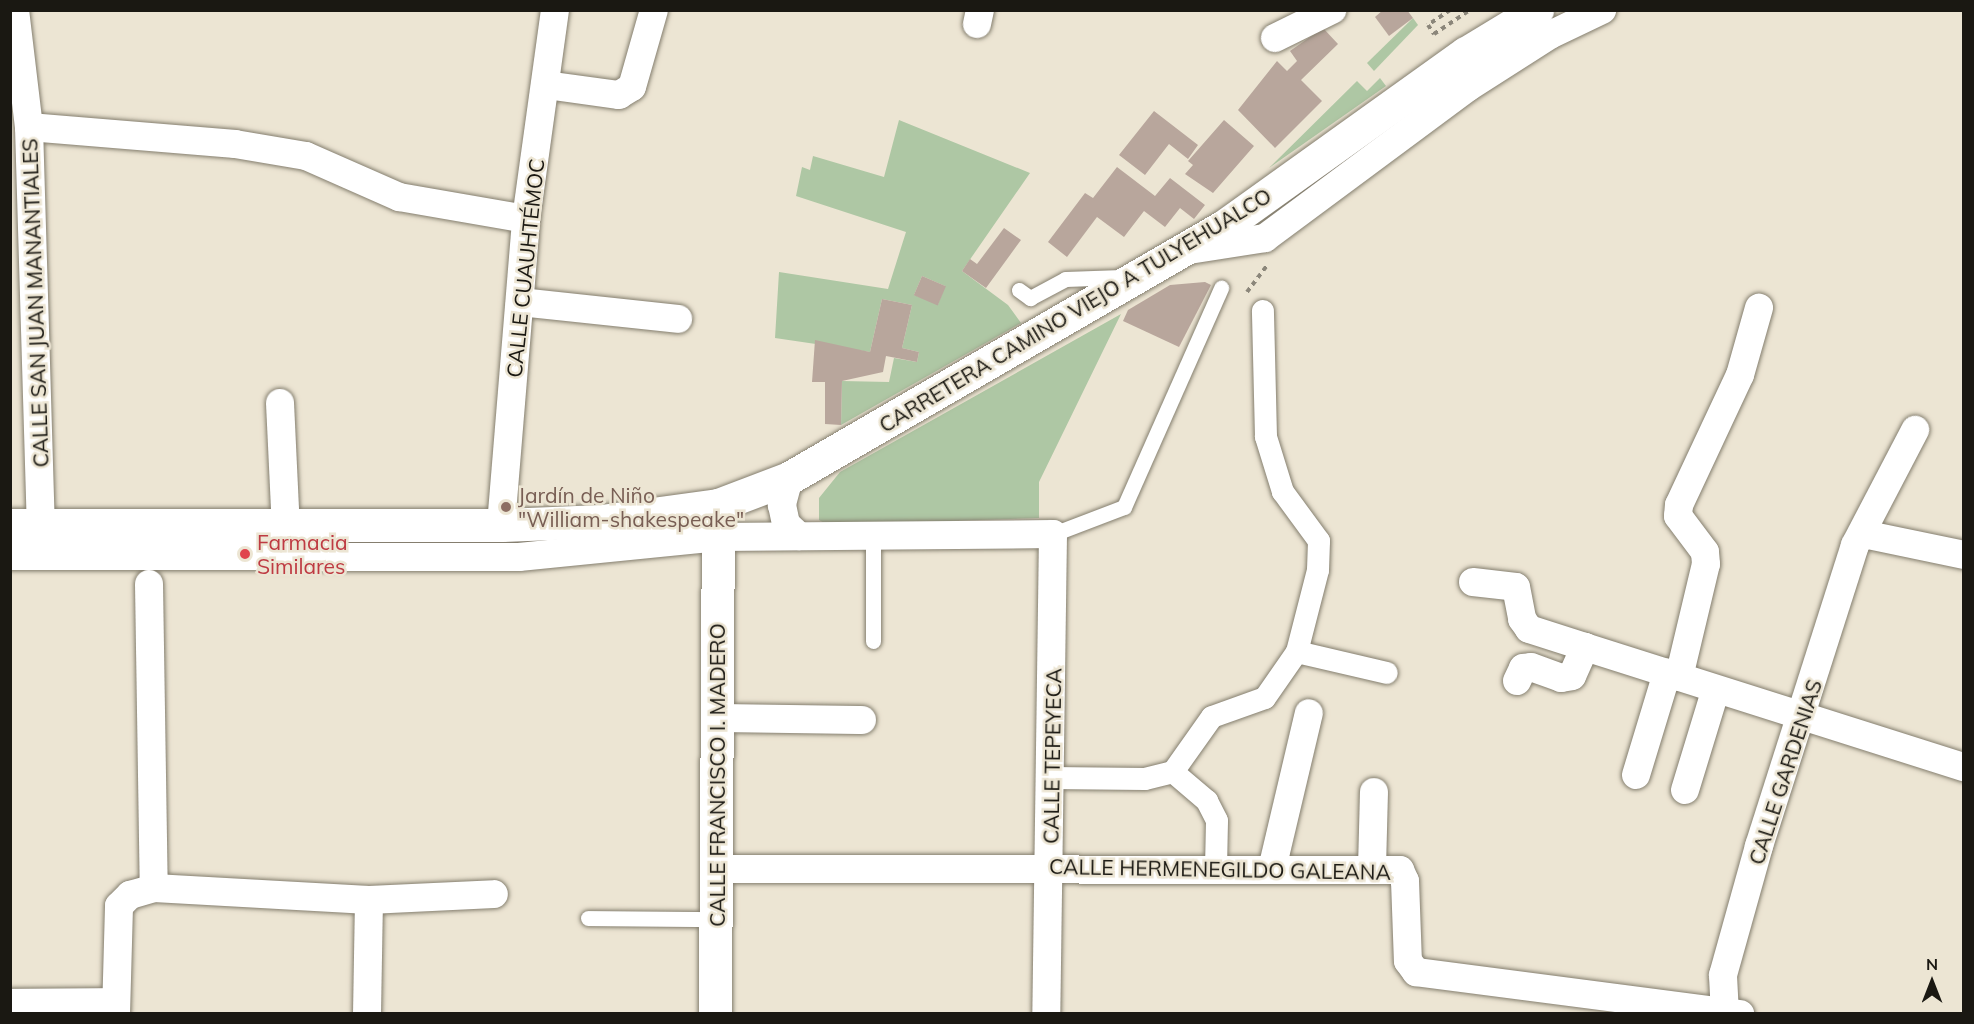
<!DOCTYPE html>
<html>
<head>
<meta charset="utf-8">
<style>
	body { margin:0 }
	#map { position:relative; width:1974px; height:1024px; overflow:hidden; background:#ece5d3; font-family:Mulish,sans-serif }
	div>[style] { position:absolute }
	.green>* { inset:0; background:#aec7a4 }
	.building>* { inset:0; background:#b8a69c; transform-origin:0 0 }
	.path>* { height:4px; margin-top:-2px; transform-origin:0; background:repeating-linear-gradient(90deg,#8b867a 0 4.5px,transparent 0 9px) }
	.roads { filter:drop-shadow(0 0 2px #847e6e) drop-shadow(0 0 2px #847e6e) }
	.service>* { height:15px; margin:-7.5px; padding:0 7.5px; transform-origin:7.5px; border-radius:7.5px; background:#fff }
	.pedestrian>* { height:22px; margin:-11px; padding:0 11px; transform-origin:11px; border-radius:11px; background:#fff }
	.minor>* { height:28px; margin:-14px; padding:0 14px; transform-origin:14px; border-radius:14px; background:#fff }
	.tertiary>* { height:33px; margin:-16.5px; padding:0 16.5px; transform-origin:16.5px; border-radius:16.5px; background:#fff }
	.secondary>* { height:33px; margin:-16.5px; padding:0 16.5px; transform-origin:16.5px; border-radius:16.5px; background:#fff }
	.dots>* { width:16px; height:16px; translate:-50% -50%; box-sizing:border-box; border:3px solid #ece5d3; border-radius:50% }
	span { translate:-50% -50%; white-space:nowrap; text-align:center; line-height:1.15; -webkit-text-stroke:5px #ece5d3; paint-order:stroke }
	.street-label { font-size:21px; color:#1a1812 }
	.education-label { font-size:21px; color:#785e54 }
	.left { translate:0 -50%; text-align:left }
	.health-label { font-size:21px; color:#be3a42 }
	.frame { position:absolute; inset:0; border:12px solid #1a1812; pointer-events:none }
	.north { position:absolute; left:1902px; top:952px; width:60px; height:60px; -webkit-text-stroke:4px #ece5d3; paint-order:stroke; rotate:0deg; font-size:16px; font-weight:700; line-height:24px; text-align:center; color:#1a1812 }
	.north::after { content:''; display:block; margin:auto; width:21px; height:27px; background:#1a1812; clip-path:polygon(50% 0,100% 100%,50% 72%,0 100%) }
</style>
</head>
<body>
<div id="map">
	<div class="green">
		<div style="clip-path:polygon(1413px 18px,1418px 25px,1374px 71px,1367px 63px)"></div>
		<div style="clip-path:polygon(1380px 78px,1386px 86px,1269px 168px,1357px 81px,1367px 91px)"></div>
		<div style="clip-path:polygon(evenodd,899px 120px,1030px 173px,962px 271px,1008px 305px,1021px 323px,841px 425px,842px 381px,889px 382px,894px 358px,917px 362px,919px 352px,902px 348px,912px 305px,882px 299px,870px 352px,775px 338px,779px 272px,888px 289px,906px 232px,796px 196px,802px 167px,810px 170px,813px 156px,884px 177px,899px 120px,922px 276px,945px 286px,938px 304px,914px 295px,922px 276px)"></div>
		<div style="clip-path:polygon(1121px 314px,1039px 482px,1039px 518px,828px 525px,819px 520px,819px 498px,840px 472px)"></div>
	</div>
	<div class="building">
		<div style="clip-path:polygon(1383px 10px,1407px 10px,1413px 18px,1389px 36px,1375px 17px)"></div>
		<div style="clip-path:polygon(1323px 28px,1338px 44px,1301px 80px,1322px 101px,1275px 148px,1238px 110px,1277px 61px,1287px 71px,1297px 61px,1290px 51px)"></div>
		<div style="clip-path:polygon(1154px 111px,1198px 145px,1188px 159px,1169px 144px,1145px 175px,1119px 155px)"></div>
		<div style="clip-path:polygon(1224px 120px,1254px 146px,1213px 193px,1185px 174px,1193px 165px,1188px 161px)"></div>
		<div style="clip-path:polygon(1117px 167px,1155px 196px,1170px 178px,1205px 205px,1194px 219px,1180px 208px,1165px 227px,1144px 211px,1124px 237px,1097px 217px,1067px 257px,1048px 242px,1085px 193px,1093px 198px)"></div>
		<div style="clip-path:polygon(1004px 228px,1021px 240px,986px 288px,962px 271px,970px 259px,977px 264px)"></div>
		<div style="left:922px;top:276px;width:26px;height:21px;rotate:23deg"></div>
		<div style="clip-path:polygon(1205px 282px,1211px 285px,1179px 347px,1123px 321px,1128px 310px,1170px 285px)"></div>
		<div style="clip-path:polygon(882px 299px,912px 305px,902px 348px,919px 352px,917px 362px,886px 356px,883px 372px,842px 381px,841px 425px,825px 424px,825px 382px,812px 382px,815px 340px,870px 352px)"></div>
	</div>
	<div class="path">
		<div style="left:1450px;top:10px;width:27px;rotate:146deg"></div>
		<div style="left:1428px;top:25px;width:11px;rotate:56deg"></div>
		<div style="left:1434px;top:34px;width:43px;rotate:-33.7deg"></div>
		<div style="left:1247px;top:292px;width:34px;rotate:-53deg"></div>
	</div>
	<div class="roads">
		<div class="service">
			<div style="left:1019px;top:290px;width:14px;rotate:36deg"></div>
			<div style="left:1030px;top:298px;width:40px;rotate:-28deg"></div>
			<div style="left:1065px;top:279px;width:57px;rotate:-2deg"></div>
			<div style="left:873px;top:534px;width:107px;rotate:90deg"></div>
			<div style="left:1053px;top:534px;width:76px;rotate:-20.8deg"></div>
			<div style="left:1124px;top:507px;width:240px;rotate:-66.1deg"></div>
			<div style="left:588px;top:918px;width:127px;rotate:0.5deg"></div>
		</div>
		<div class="pedestrian">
			<div style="left:1297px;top:652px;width:92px;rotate:13.1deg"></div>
			<div style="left:1173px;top:772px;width:45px;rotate:40.5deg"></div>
			<div style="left:1207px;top:801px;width:22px;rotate:63deg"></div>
			<div style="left:1217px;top:821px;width:46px;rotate:91.2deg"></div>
			<div style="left:1051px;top:778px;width:94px;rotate:0.6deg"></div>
			<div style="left:1145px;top:779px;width:29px;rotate:-14deg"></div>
			<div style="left:1173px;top:772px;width:67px;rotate:-54.7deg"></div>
			<div style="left:1212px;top:717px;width:56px;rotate:-19.7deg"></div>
			<div style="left:1265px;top:698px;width:56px;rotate:-55.2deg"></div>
			<div style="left:1297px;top:652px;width:85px;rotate:-75.6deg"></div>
			<div style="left:1318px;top:570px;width:29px;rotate:-88deg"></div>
			<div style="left:1319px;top:541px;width:61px;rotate:-126.3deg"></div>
			<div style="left:1283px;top:492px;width:58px;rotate:-107.2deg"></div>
			<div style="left:1266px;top:437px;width:126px;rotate:-91.4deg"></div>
		</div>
		<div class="minor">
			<div style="left:15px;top:10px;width:118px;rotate:83.2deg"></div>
			<div style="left:29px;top:127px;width:397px;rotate:88.3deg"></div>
			<div style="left:977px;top:24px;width:14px;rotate:-78deg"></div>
			<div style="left:1275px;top:38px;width:64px;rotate:-26.2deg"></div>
			<div style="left:546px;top:85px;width:74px;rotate:7.8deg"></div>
			<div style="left:619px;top:95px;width:15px;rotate:-32deg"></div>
			<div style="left:632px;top:87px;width:80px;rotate:-74.1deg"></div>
			<div style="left:29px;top:127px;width:207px;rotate:4.7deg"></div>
			<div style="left:235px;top:144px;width:72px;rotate:9.6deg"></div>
			<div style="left:306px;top:156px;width:102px;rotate:23.8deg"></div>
			<div style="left:399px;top:197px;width:129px;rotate:9.8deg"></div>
			<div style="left:1182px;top:251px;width:84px;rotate:-8.9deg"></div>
			<div style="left:1265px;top:238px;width:252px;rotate:-36.6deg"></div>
			<div style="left:1467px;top:88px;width:98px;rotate:-32.6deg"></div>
			<div style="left:1550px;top:35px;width:58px;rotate:-25.7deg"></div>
			<div style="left:520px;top:302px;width:159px;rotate:6.1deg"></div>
			<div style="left:280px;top:403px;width:125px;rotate:87.3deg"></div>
			<div style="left:789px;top:478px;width:28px;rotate:105deg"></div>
			<div style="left:782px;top:505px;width:19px;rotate:78deg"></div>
			<div style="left:786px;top:524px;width:18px;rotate:43deg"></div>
			<div style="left:501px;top:525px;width:307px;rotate:-85.3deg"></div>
			<div style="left:526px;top:219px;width:211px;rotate:-82.1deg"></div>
			<div style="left:1863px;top:534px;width:103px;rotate:11.7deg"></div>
			<div style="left:10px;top:556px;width:509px;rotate:0.11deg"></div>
			<div style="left:519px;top:557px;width:201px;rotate:-5.7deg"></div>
			<div style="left:719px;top:537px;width:334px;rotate:-0.5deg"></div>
			<div style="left:1053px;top:534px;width:480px;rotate:90.8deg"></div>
			<div style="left:1473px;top:582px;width:43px;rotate:6.6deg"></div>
			<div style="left:1516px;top:587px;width:33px;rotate:79deg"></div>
			<div style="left:1522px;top:619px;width:12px;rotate:55deg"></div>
			<div style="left:1529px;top:629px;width:59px;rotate:17.8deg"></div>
			<div style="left:149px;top:584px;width:304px;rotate:89.1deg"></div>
			<div style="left:1679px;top:677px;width:116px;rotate:-76.6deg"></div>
			<div style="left:1706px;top:564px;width:12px;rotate:-95deg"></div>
			<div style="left:1705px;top:552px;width:45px;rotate:-126.9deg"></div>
			<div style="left:1678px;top:516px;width:11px;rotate:-85deg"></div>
			<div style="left:1679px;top:505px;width:144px;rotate:-64.9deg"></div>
			<div style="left:1740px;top:375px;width:70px;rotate:-74.2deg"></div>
			<div style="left:1517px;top:681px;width:14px;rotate:-65deg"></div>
			<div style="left:1523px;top:668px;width:8px;rotate:-7deg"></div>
			<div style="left:1531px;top:667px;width:32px;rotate:20deg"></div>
			<div style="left:1561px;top:678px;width:11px;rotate:-10deg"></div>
			<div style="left:1572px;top:676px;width:32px;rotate:-66deg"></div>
			<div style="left:1585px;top:647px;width:398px;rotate:17.6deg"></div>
			<div style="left:717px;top:718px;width:145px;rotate:0.8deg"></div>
			<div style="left:1636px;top:775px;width:107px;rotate:-73.1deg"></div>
			<div style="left:1685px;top:790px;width:102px;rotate:-73deg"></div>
			<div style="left:1372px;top:868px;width:76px;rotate:-88.5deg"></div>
			<div style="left:715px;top:869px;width:685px;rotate:0.08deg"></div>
			<div style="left:1400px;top:870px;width:12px;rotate:66deg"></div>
			<div style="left:1405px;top:881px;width:80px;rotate:87.9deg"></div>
			<div style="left:1408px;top:961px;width:14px;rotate:54deg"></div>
			<div style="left:1416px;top:972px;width:327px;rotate:7.4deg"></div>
			<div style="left:1272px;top:869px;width:160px;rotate:-76.7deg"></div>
			<div style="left:10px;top:1003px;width:105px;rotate:-0.5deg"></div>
			<div style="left:116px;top:1014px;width:108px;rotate:-88.4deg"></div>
			<div style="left:119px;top:906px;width:16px;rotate:-45deg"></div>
			<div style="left:130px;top:895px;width:25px;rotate:-16deg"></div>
			<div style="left:154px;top:888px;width:215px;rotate:3.2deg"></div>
			<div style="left:369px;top:900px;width:125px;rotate:-2.7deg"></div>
			<div style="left:367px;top:1014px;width:114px;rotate:-89deg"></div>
			<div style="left:1725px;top:1014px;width:39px;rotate:-93deg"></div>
			<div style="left:1723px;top:975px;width:134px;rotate:-74.4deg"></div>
			<div style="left:1759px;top:846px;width:316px;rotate:-72.3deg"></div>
			<div style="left:1855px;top:545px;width:130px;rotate:-62.4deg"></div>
		</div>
		<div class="tertiary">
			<div style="left:715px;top:1014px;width:509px;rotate:-89.66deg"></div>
		</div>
		<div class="secondary">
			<div style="left:10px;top:525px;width:491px"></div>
			<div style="left:501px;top:525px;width:100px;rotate:-2.3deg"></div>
			<div style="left:601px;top:521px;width:118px;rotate:-7.8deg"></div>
			<div style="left:718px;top:505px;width:76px;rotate:-20.8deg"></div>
			<div style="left:789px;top:478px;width:503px;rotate:-30.08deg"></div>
			<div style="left:1224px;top:226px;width:297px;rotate:-35.6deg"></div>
			<div style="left:1466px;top:53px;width:83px;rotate:-31.2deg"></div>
		</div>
	</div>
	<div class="dots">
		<div style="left:506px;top:507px;background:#8d6e63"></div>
		<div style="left:245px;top:554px;background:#e0444e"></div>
	</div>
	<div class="street-label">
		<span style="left:525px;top:268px;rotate:-84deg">CALLE CUAUHTÉMOC</span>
		<span style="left:35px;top:303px;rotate:-92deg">CALLE SAN JUAN MANANTIALES</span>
		<span style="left:1075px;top:310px;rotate:-31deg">CARRETERA CAMINO VIEJO A TULYEHUALCO</span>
		<span style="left:1052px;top:756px;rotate:-89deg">CALLE TEPEYECA</span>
		<span style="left:1785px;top:772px;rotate:-72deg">CALLE GARDENIAS</span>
		<span style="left:717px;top:775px;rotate:-90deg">CALLE FRANCISCO I. MADERO</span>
		<span style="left:1220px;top:869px;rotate:1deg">CALLE HERMENEGILDO GALEANA</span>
	</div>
	<div class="education-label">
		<span class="left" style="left:518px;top:507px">Jardín de Niño<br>"William-shakespeake"</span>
	</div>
	<div class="health-label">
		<span class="left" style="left:257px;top:554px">Farmacia<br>Similares</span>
	</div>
	<div class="frame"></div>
	<div class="north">N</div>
</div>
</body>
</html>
